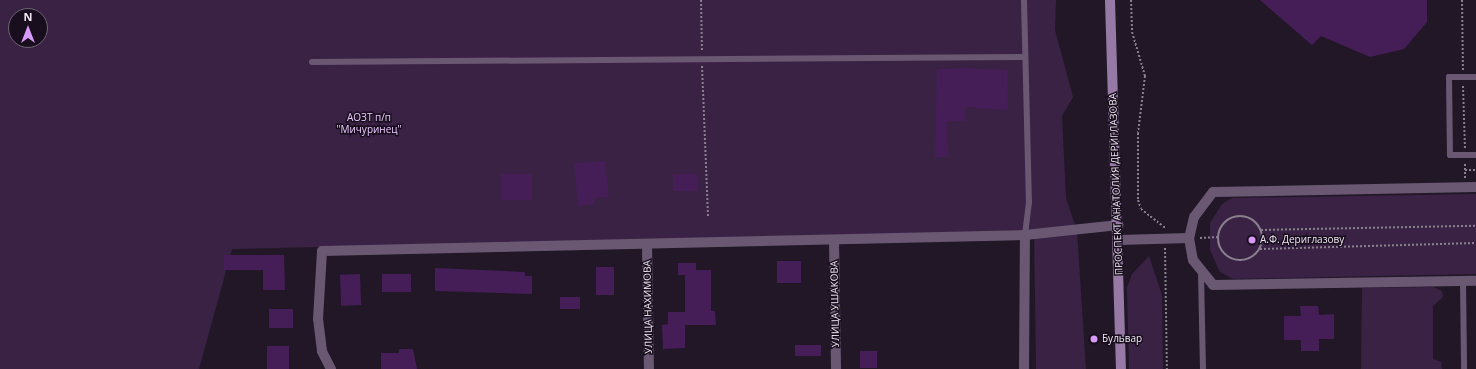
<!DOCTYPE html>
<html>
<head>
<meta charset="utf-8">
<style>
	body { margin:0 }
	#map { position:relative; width:1476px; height:369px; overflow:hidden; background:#211727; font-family:"Open Sans",sans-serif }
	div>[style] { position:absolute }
	.green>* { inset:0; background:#3a2245 }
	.building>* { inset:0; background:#451e57; transform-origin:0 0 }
	.path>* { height:2px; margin-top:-1px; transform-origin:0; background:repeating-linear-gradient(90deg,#89818e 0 2px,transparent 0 4px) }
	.path>.ring { margin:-1px; padding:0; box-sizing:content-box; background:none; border:2px solid #89818e; border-radius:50% }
	.service>* { height:6px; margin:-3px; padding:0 3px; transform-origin:3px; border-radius:3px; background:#6a5873 }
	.minor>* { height:10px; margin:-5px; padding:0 5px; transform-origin:5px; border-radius:5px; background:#6a5873 }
	.secondary>* { height:10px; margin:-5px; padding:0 5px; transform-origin:5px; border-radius:5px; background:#967aa5 }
	.dots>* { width:11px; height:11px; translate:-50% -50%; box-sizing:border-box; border:2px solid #180e1d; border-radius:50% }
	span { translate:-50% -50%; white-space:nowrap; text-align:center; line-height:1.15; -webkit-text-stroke:3px #180e1d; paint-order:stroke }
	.park-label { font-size:10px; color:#ebc9fe }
	.street-label { font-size:10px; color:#efe8f3 }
	.poi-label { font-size:10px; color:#efe8f3 }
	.left { translate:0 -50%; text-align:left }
	.north { position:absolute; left:8px; top:8px; width:40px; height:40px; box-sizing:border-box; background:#180e1d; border:1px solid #6e6573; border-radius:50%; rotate:0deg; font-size:11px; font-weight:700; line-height:16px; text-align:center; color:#efe8f3 }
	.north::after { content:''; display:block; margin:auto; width:14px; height:18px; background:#d89af8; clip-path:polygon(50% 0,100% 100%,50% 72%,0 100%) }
</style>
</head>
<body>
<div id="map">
	<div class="green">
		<div style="clip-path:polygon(evenodd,0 0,1056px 0,1055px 30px,1073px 97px,1062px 116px,1066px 198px,1077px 231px,1086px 369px,1036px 369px,1034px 230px,232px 249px,199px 369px,0 369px,0 0,16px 16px,40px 16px,40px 40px,16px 40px,16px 16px)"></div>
		<div style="clip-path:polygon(1476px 194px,1476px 274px,1233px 279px,1220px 272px,1210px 250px,1210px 223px,1222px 204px,1232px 198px)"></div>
		<div style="clip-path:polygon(1149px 256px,1162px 295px,1163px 369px,1129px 369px,1127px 288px,1132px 274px)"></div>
		<div style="clip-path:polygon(1433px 287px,1442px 291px,1443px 297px,1433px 306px,1433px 359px,1441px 362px,1442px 369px,1361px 369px,1362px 288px)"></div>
	</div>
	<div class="building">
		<div style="clip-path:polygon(1260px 0,1427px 0,1427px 22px,1404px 49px,1370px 57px,1321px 36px,1312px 45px)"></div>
		<div style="clip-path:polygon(964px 68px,1007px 70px,1008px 110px,965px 107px,965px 121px,947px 121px,948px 157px,935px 157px,937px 69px)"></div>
		<div style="clip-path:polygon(605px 161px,609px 197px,594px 198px,595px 204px,578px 206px,574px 163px)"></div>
		<div style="left:501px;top:174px;width:31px;height:26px"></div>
		<div style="left:673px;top:174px;width:24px;height:17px"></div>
		<div style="clip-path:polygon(224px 255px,284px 255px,285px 290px,263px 290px,263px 270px,224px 270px)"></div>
		<div style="left:801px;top:261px;width:22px;height:24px;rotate:90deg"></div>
		<div style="clip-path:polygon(678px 263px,696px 263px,696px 270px,711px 270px,711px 311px,715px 311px,716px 325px,685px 325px,685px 348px,663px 349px,662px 325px,668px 324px,668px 312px,685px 312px,685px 275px,678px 275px)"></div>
		<div style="left:614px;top:267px;width:28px;height:18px;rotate:90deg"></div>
		<div style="clip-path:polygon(435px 268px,525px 272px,525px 276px,532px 276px,532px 294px,435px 291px)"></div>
		<div style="left:360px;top:274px;width:31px;height:20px;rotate:88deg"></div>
		<div style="left:382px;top:274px;width:29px;height:18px"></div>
		<div style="left:560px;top:297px;width:20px;height:12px"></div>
		<div style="clip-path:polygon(1300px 306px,1318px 306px,1319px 315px,1334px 314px,1334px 339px,1319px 339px,1319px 351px,1301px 351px,1301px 340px,1284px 340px,1284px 316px,1301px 316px)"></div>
		<div style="left:293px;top:309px;width:19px;height:24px;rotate:90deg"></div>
		<div style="left:795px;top:345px;width:26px;height:11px"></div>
		<div style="left:267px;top:346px;width:22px;height:23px"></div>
		<div style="clip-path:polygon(399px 349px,413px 349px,417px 369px,381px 369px,381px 353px,399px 353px)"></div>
		<div style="left:860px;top:351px;width:17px;height:17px"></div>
	</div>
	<div class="path">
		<div style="left:701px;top:0;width:52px;rotate:88.9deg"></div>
		<div style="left:1131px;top:0;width:32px;rotate:88deg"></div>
		<div style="left:1132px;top:32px;width:46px;rotate:73.5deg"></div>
		<div style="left:1145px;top:76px;width:57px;rotate:97deg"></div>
		<div style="left:1138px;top:133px;width:67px;rotate:90deg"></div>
		<div style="left:1138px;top:200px;width:9px;rotate:72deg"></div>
		<div style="left:1141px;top:209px;width:31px;rotate:38deg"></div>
		<div style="left:1462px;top:0;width:70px;rotate:89.2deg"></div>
		<div style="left:702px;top:66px;width:151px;rotate:87.7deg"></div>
		<div style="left:1463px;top:86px;width:62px;rotate:88.2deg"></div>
		<div style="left:1465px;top:164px;width:14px;rotate:90deg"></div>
		<div style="left:1465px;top:170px;width:11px"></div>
		<div class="ring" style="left:1218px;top:216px;width:42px;height:42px"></div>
		<div style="left:1261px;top:230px;width:215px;rotate:-1.1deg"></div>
		<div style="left:1200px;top:238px;width:19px;rotate:-3deg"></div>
		<div style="left:1165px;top:248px;width:121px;rotate:89.1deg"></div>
		<div style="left:1260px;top:249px;width:216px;rotate:-1.6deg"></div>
	</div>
	<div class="service">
		<div style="left:1024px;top:0;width:202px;rotate:88.6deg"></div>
		<div style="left:1029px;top:202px;width:33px;rotate:97deg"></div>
		<div style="left:312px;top:62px;width:713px;rotate:-0.4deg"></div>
		<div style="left:1476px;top:77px;width:27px;rotate:180deg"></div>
		<div style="left:1449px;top:77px;width:78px;rotate:89.3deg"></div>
		<div style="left:1450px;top:155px;width:26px"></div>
		<div style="left:1201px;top:274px;width:95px;rotate:88.8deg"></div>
		<div style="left:1463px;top:281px;width:88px;rotate:89.3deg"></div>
	</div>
	<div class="minor">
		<div style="left:1476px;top:187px;width:263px;rotate:178.9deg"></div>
		<div style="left:1213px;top:192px;width:31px;rotate:127deg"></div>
		<div style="left:1194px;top:217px;width:22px;rotate:103deg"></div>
		<div style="left:1189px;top:238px;width:22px;rotate:80deg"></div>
		<div style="left:1193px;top:260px;width:32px;rotate:51deg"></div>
		<div style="left:1213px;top:285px;width:263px;rotate:-0.9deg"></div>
		<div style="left:834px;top:240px;width:129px;rotate:89.1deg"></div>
		<div style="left:1119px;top:240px;width:70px;rotate:-1.6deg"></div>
		<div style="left:647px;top:245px;width:124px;rotate:89.1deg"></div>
		<div style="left:331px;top:369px;width:20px;rotate:-117deg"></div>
		<div style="left:322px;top:351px;width:32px;rotate:-97deg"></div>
		<div style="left:318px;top:319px;width:68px;rotate:-86.6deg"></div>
		<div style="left:322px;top:251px;width:703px;rotate:-1.3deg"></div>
		<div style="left:1025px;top:235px;width:94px;rotate:-6.1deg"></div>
		<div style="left:1024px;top:369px;width:134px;rotate:-89.6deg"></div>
	</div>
	<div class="secondary">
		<div style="left:1110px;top:0;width:369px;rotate:88.3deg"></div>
	</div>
	<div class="dots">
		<div style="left:1252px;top:240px;background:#d89af8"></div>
		<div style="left:1094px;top:339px;background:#d89af8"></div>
	</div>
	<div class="park-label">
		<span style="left:369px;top:123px">АОЗТ п/п<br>"Мичуринец"</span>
	</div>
	<div class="street-label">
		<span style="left:1116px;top:184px;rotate:-92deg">ПРОСПЕКТ АНАТОЛИЯ ДЕРИГЛАЗОВА</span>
		<span style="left:835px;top:304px;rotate:-91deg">УЛИЦА УШАКОВА</span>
		<span style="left:648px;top:307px;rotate:-91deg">УЛИЦА НАХИМОВА</span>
	</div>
	<div class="poi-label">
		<span class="left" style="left:1260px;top:240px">А.Ф. Дериглазову</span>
		<span class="left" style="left:1102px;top:339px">Бульвар</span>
	</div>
	<div class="north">N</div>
</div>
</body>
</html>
